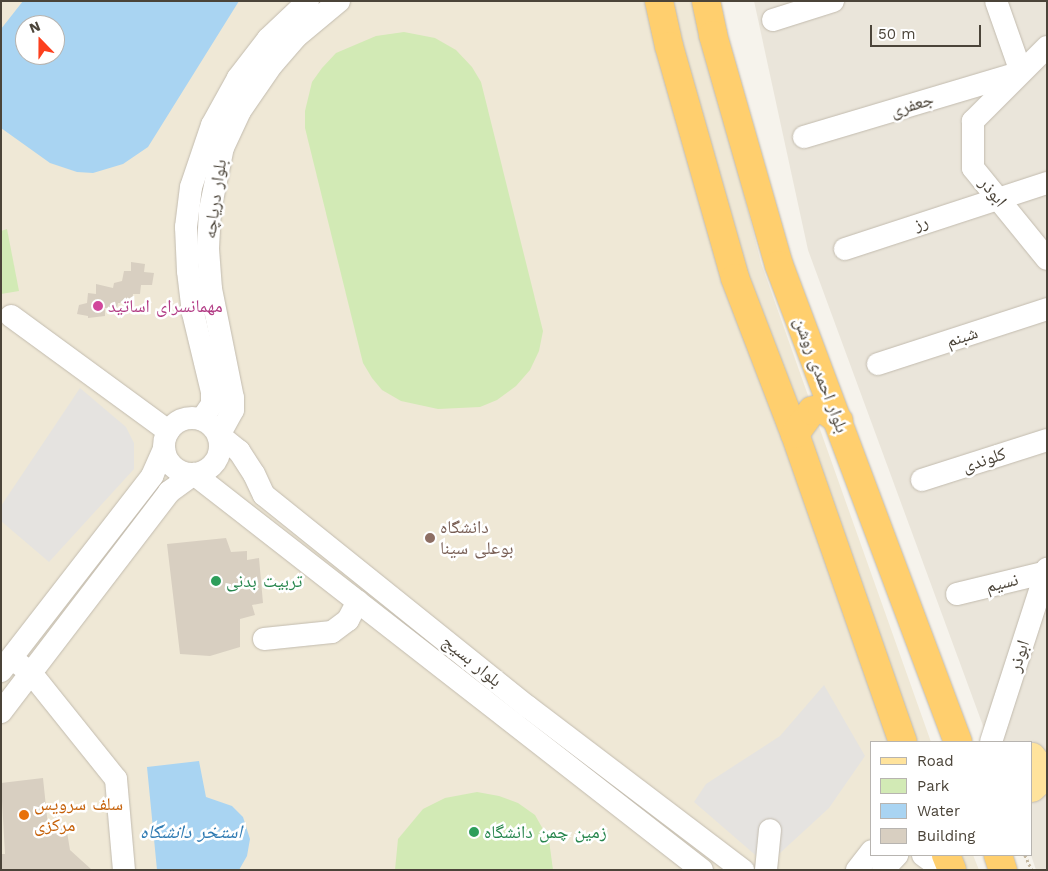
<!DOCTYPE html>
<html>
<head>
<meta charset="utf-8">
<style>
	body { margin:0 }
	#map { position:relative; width:1048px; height:871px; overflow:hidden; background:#f6f3ec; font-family:"Work Sans","Noto Naskh Arabic",sans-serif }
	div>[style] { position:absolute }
	.residential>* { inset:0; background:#eae5da }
	.education>* { inset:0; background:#efe8d6 }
	.green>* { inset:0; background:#d2eab5 }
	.parking>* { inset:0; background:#e5e3e0 }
	.water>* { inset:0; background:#a9d4f2 }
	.building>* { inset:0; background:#d8cfc1 }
	.path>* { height:2.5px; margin-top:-1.25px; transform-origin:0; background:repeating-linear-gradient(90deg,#c4b79f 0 2.5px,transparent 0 5px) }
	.roads { filter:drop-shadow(0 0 1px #c2bbae) drop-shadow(0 0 1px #c2bbae) }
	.minor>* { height:22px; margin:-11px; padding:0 11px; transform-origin:11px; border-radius:11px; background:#fff }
	.minor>.ring { margin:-11px; padding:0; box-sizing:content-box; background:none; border:22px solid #fff; border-radius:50% }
	.major>* { height:28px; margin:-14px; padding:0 14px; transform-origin:14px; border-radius:14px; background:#ffe39c }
	.highway>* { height:28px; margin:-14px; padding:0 14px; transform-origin:14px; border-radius:14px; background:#ffcf6e }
	.dots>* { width:14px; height:14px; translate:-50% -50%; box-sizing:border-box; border:2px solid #fff; border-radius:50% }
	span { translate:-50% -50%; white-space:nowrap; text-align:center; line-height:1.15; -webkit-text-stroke:5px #fff; paint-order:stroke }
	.street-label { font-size:18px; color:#4b4439 }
	.hotel-label { font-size:18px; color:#b23c85 }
	.left { translate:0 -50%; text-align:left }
	.education-label { font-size:18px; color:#785e54 }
	.leisure-label { font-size:18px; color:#27864d }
	.food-label { font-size:18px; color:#c56008 }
	.water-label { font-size:19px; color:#2e7ab2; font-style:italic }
	.frame { position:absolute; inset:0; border:2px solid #4b4439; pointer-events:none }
	.legend { position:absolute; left:870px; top:741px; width:162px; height:115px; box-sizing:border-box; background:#fff; border:1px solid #b7b4b0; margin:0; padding:6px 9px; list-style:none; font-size:15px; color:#4b4439 }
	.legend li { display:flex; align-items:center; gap:10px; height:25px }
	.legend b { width:25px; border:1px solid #b7b4b0 }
	.north { position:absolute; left:15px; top:15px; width:50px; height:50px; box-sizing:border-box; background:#fff; border:1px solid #b7b4b0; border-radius:50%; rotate:338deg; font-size:14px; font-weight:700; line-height:20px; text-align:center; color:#4b4439 }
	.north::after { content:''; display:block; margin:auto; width:18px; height:22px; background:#fc3f1d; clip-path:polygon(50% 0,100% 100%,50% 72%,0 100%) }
	.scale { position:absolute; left:870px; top:25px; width:111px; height:22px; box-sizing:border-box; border:2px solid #4b4439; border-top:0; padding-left:6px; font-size:15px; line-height:18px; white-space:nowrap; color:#4b4439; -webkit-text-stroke:4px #fff; paint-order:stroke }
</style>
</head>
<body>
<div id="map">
	<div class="residential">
		<div style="clip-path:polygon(754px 1px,1047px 1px,1047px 870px,1036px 870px,1031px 855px,1032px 742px,989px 742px,808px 250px)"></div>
	</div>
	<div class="education">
		<div style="clip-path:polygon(evenodd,1px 1px,696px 1px,761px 263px,931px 742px,872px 742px,872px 855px,973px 855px,979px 870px,1px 870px,1px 1px,25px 25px,55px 25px,55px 55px,25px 55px,25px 25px)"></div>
	</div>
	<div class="green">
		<div style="clip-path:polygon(404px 32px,435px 38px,456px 50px,472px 67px,481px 82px,543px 331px,539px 351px,530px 370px,516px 386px,497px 400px,480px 407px,438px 409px,401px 401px,382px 390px,372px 378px,363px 363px,305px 128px,305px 111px,312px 82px,322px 68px,336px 53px,376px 36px)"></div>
		<div style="clip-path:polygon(7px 229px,19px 291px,1px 294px,1px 231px)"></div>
		<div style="clip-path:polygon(477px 792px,499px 796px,518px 803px,535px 815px,549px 840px,553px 870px,395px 870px,398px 839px,423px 809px,445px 798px)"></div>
	</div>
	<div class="parking">
		<div style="clip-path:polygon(80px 388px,126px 427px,134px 443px,134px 469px,49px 562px,1px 521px,1px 506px)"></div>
		<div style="clip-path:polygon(824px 685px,865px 756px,829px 808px,767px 865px,694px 802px,706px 784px,780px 736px)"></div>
	</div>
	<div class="water">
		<div style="clip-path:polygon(evenodd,23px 1px,239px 1px,148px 147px,123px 164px,93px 173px,77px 172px,50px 163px,1px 128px,1px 29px,23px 1px,25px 25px,55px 25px,55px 55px,25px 55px,25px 25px)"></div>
		<div style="clip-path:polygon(199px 761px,206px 797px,232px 806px,243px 817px,250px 839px,247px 856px,239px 870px,157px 870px,147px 767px)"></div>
	</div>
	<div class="building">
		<div style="clip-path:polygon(131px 262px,145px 264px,144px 272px,154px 273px,152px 285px,141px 285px,140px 294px,133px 294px,132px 303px,118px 303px,117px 308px,105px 308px,105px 316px,88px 318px,88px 316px,77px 314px,79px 305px,87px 303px,88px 293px,96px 294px,96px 284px,113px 288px,114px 283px,122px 281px,124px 271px,131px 271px)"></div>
		<div style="clip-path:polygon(226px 538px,231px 552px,247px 551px,247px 560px,259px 558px,263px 603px,252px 605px,255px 615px,240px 619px,240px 647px,210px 656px,180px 654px,167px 544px)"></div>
		<div style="clip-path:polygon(43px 778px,48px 826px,66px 826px,70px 850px,92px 870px,1px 870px,1px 854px,5px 854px,1px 783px)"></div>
	</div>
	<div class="path">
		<div style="left:1025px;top:855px;width:17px;rotate:65deg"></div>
	</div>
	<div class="roads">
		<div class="minor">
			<div style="left:339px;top:1px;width:56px;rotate:140.1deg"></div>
			<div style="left:296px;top:37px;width:35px;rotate:131deg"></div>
			<div style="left:273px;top:63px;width:58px;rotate:124.5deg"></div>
			<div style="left:240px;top:111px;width:40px;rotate:115deg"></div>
			<div style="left:223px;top:147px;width:64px;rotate:101.7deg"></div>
			<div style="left:210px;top:210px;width:39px;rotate:93deg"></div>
			<div style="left:208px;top:249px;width:40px;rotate:85.7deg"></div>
			<div style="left:211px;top:289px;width:111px;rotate:78.6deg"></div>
			<div style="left:233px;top:398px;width:12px;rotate:90deg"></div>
			<div style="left:233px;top:410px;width:29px;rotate:119deg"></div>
			<div style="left:219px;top:435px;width:26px;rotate:39deg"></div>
			<div style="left:239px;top:451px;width:27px;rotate:57deg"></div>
			<div style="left:254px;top:474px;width:23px;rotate:65deg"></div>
			<div style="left:264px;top:495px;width:339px;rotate:38.8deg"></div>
			<div style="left:528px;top:707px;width:270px;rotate:37.2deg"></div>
			<div style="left:996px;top:1px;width:75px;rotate:70.6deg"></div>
			<div style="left:773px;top:20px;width:63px;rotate:-17.6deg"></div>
			<div style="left:1047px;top:47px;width:105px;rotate:135deg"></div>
			<div style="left:973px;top:121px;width:47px;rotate:90deg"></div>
			<div style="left:973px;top:168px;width:117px;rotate:50.9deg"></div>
			<div style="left:804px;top:137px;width:224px;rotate:-16.6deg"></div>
			<div style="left:845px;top:249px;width:213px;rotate:-18.1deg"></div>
			<div style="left:11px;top:316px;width:195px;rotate:36.2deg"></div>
			<div style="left:878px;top:364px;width:178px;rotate:-18deg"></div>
			<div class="ring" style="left:164px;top:418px;width:34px;height:34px"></div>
			<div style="left:202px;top:419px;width:18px;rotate:-56deg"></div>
			<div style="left:212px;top:404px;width:12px;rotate:-90deg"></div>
			<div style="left:212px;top:392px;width:81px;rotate:-103.5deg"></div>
			<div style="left:193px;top:313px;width:42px;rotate:-96.8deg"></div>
			<div style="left:188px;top:271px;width:44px;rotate:-92.6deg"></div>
			<div style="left:186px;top:227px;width:40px;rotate:-82.9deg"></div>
			<div style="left:191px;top:187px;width:65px;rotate:-71.3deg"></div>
			<div style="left:212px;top:125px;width:54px;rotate:-61deg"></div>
			<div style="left:238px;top:78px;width:49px;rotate:-52.4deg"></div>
			<div style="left:268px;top:39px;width:55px;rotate:-43.5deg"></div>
			<div style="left:922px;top:480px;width:131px;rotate:-17.7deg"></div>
			<div style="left:957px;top:594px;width:93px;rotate:-13.7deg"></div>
			<div style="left:264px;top:639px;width:68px;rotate:-5.9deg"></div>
			<div style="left:332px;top:632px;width:20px;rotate:-37deg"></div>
			<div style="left:348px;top:620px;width:21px;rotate:-62deg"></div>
			<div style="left:19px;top:664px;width:15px;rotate:37deg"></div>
			<div style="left:31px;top:673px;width:136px;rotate:51.3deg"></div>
			<div style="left:116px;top:779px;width:91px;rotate:85deg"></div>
			<div style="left:1px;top:671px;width:247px;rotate:-52.2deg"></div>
			<div style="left:152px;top:476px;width:30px;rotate:-66deg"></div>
			<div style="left:1px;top:712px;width:277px;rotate:-52.6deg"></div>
			<div style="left:169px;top:492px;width:31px;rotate:-36deg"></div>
			<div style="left:194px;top:474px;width:644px;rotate:37.94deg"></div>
			<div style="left:991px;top:742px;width:182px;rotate:-72.1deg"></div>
			<div style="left:923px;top:855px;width:26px;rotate:36deg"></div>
			<div style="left:766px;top:870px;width:40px;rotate:-84.3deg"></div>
			<div style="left:857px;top:870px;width:24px;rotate:-52deg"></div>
			<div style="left:883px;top:870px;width:21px;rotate:-47deg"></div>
		</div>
		<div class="major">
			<div style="left:1032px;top:757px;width:11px;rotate:52deg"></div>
			<div style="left:1039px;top:766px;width:9px;rotate:77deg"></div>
			<div style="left:1041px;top:775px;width:9px;rotate:117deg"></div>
			<div style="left:1037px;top:783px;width:7px;rotate:135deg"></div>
		</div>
		<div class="highway">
			<div style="left:659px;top:1px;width:46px;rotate:77.5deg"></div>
			<div style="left:669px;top:46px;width:241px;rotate:74.1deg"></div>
			<div style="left:735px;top:278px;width:167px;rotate:69deg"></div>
			<div style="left:795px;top:434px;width:326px;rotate:70.7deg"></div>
			<div style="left:706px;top:1px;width:35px;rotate:78deg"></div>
			<div style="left:713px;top:35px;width:239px;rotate:74deg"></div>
			<div style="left:779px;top:265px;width:509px;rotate:69.43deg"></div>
			<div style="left:795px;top:434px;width:29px;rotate:-54deg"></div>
			<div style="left:812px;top:411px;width:10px;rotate:-17deg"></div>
			<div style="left:822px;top:408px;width:21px;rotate:37deg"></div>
			<div style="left:946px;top:855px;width:16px;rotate:68deg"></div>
			<div style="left:998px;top:855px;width:16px;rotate:72deg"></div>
		</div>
	</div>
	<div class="dots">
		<div style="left:98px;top:306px;background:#d1479c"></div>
		<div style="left:430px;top:538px;background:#8d6e63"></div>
		<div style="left:216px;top:581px;background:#2e9e5b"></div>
		<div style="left:24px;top:815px;background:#e8710a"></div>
		<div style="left:474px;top:832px;background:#2e9e5b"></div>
	</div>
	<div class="street-label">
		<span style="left:912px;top:105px;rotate:-17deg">جعفری</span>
		<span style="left:993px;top:192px;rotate:51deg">ابوذر</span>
		<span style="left:215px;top:199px;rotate:-82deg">بلوار دریاچه</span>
		<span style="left:921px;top:223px;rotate:-19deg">رز</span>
		<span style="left:962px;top:337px;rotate:-18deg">شبنم</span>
		<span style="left:821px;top:375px;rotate:69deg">بلوار احمدی روشن</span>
		<span style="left:984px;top:460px;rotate:-18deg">کلوندی</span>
		<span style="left:1002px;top:583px;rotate:-14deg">نسیم</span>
		<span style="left:1019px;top:656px;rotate:-72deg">ابوذر</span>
		<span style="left:472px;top:661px;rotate:39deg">بلوار بسیج</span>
	</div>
	<div class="hotel-label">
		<span class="left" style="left:108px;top:306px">مهمانسرای اساتید</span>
	</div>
	<div class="education-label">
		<span class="left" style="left:440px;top:538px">دانشگاه<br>بوعلی سینا</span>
	</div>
	<div class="leisure-label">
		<span class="left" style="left:226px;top:581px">تربیت بدنی</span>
		<span class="left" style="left:484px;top:832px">زمین چمن دانشگاه</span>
	</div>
	<div class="food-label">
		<span class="left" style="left:34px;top:815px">سلف سرویس<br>مرکزی</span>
	</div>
	<div class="water-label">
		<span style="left:191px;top:832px">استخر دانشگاه</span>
	</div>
	<div class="frame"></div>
	<ul class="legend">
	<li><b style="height:6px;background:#ffe39c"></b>Road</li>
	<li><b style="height:14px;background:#d2eab5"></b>Park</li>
	<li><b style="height:14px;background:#a9d4f2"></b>Water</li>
	<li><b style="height:14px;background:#d8cfc1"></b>Building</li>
	</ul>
	<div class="north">N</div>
	<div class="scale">50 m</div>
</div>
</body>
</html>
